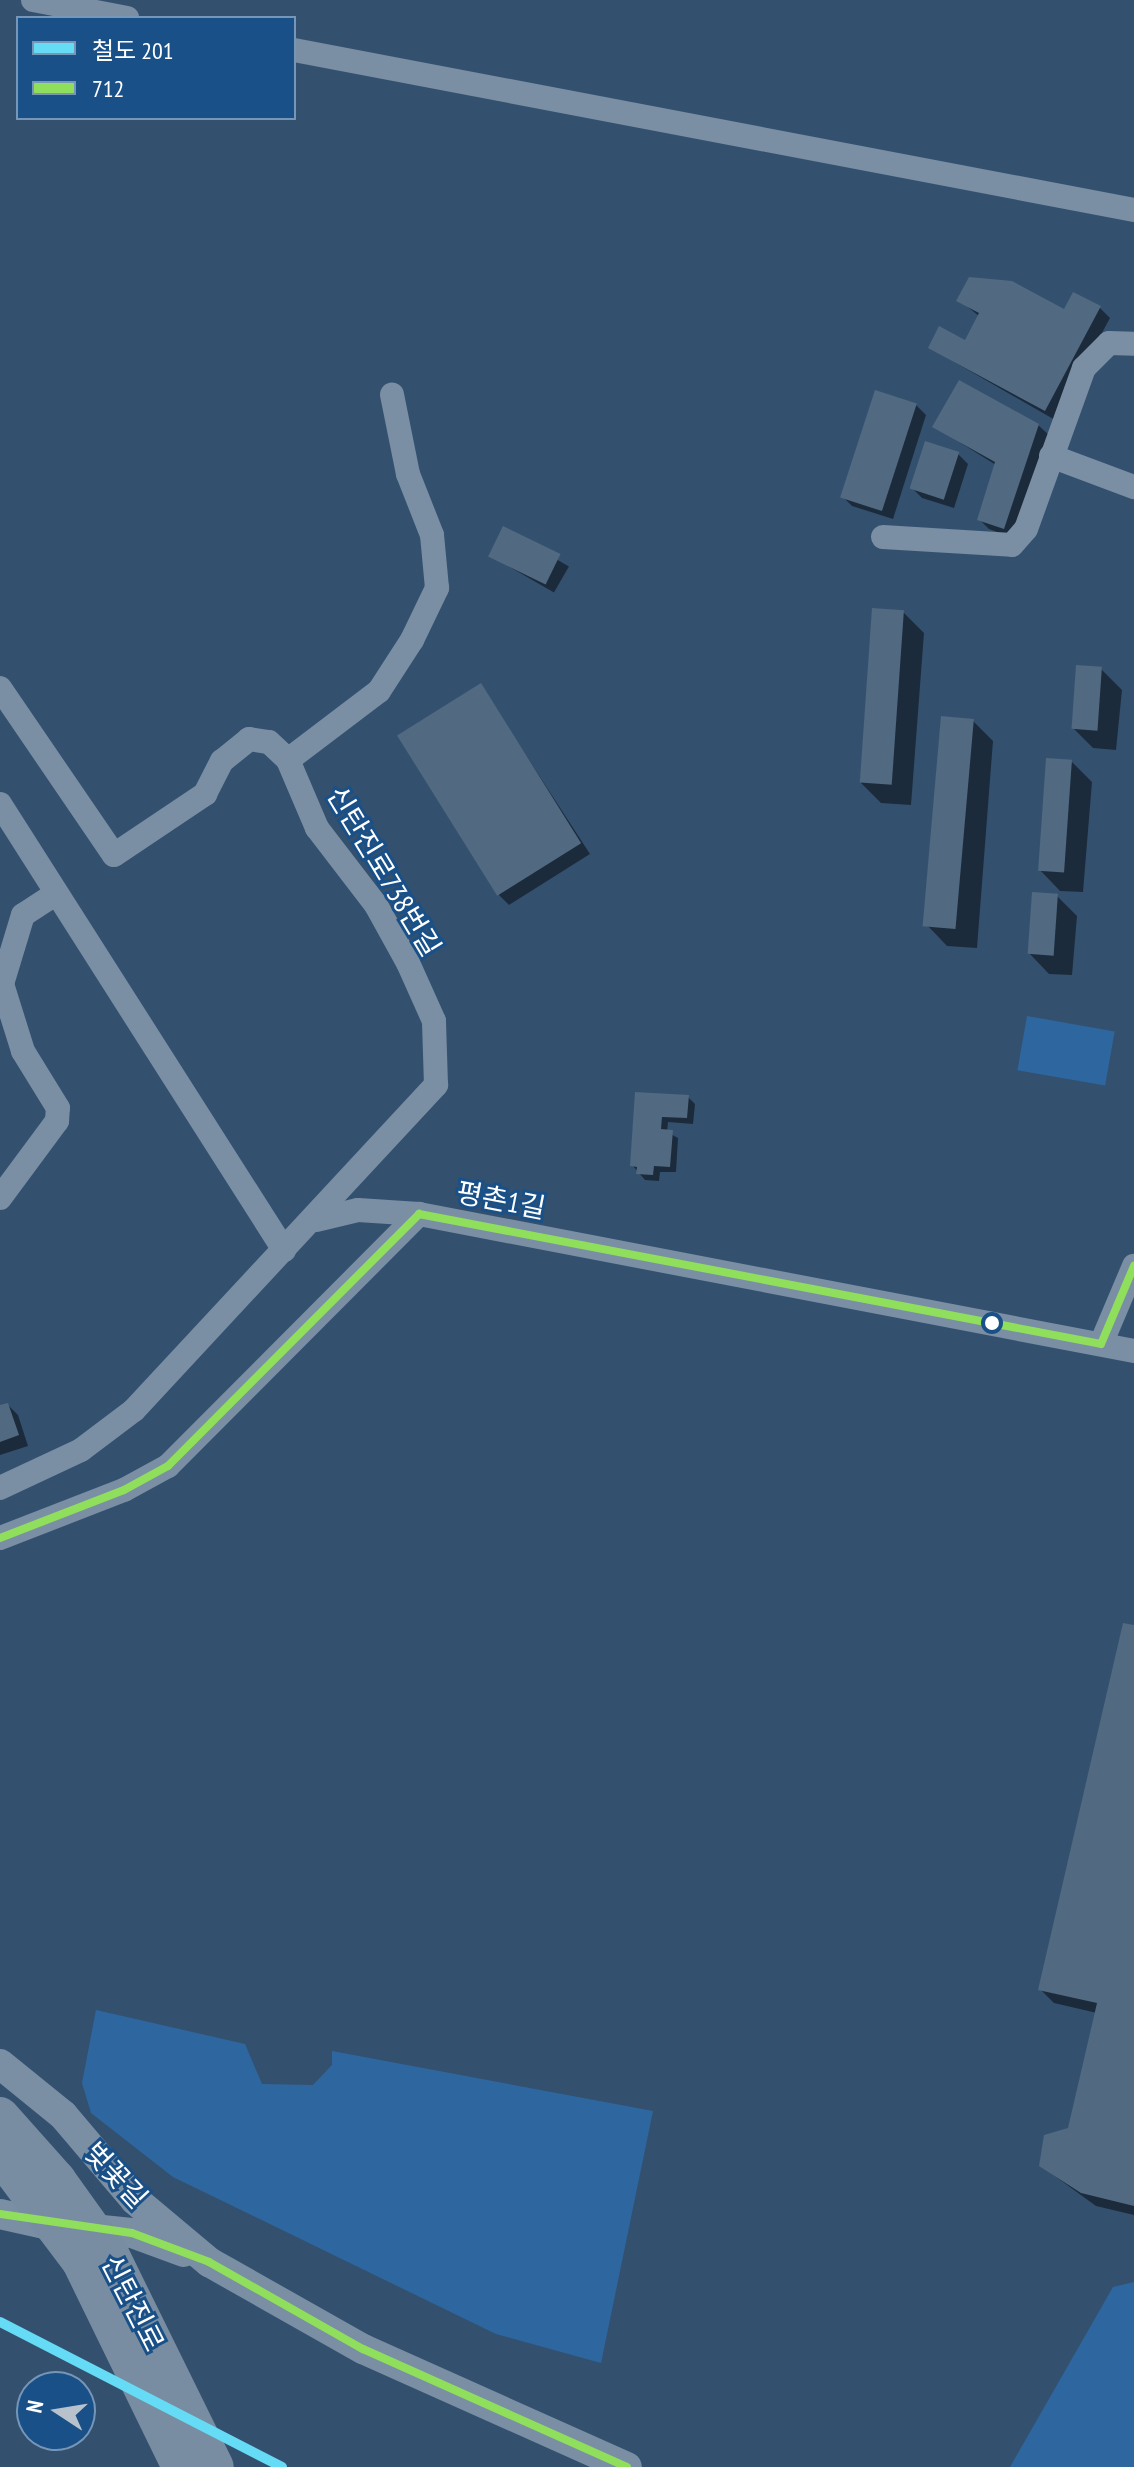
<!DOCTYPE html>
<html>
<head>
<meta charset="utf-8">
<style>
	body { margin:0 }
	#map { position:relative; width:1134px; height:2467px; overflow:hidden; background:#33516f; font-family:"PT Sans Narrow","Noto Sans KR",sans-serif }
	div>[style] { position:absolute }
	.green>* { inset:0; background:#2e679f; transform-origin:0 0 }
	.shadow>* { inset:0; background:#0007; transform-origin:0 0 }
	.building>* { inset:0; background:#516981; transform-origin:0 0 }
	.minor>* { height:24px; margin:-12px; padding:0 12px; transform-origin:12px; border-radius:12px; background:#7a8fa4 }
	.tertiary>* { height:30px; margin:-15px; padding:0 15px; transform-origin:15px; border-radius:15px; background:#7a8fa4 }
	.primary-bridge>* { height:38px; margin:-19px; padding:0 19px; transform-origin:19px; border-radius:19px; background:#798da2 }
	.bus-1>* { height:8px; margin:-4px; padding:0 4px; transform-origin:4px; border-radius:4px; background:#8fdf5c }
	.rail-1>* { height:10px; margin:-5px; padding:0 5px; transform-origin:5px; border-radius:5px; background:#66dbf5 }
	.dots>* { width:22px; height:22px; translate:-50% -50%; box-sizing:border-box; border:4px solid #1a5088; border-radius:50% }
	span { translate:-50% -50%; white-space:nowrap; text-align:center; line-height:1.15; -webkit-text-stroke:6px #1a5088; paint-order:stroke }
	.street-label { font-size:28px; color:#fff }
	.legend { position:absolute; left:16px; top:16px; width:280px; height:104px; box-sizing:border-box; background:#1a5088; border:2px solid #7696b8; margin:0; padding:10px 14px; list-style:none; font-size:24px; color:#fff }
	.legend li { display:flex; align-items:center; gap:16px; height:40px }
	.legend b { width:40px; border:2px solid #7696b8 }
	.north { position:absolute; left:16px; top:2371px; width:80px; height:80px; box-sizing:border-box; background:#1a5088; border:2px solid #7696b8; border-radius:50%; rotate:282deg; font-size:22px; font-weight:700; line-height:32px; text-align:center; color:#fff }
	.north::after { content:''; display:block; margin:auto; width:28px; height:36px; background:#b8c2cd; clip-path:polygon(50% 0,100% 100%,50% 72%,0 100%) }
</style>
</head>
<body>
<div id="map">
	<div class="green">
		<div style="left:1027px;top:1016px;width:89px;height:55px;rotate:10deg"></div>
		<div style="clip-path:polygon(96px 2010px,245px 2044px,262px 2084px,313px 2085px,332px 2065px,332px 2051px,653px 2111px,601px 2363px,496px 2334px,173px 2177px,91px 2113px,82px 2083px)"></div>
		<div style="clip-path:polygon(1134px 2282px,1134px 2467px,1010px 2467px,1113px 2287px)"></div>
	</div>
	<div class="shadow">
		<div style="clip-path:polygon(959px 300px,1065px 311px,1100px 308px,1110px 318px,1055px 420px,930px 348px,966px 342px,979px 316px)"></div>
		<div style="clip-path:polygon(916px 405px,926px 415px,893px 519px,852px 506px,842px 496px)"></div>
		<div style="clip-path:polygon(1038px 425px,1049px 435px,1014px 538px,989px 529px,979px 519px,996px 465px,935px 427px)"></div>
		<div style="clip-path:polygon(958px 454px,968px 464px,954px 508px,922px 498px,912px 488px)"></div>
		<div style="left:504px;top:529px;width:75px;height:30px;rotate:30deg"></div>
		<div style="clip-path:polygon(903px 612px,924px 633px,911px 805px,881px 803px,861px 783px)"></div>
		<div style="clip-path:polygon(1101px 669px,1122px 690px,1116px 750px,1093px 748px,1073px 728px)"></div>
		<div style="clip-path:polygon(481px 686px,590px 854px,509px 905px,499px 895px)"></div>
		<div style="clip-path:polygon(973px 721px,993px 741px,977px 948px,947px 946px,927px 925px)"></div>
		<div style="clip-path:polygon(1072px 762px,1092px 782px,1083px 892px,1060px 891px,1040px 870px)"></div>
		<div style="clip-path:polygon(1057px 896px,1077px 916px,1072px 975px,1049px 974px,1029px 953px)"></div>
		<div style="clip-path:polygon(637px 1094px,688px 1097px,695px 1104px,693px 1124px,668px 1122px,667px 1132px,678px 1138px,676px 1172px,660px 1172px,659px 1181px,645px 1180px,632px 1165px)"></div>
		<div style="clip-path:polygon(8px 1405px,18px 1415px,28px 1446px,0 1455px,0 1407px)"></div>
		<div style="clip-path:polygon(1134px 1627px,1134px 2215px,1096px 2206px,1041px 2166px,1069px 2129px,1097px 2013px,1054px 2003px,1040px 1989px)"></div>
	</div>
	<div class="building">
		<div style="clip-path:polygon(969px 277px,1012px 281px,1064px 309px,1073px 292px,1101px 306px,1045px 411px,928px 348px,939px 326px,965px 340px,979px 313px,956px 301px)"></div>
		<div style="clip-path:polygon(959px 380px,1039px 424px,1004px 529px,977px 520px,995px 462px,932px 427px)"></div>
		<div style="left:875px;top:390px;width:44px;height:113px;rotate:18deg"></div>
		<div style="left:925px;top:441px;width:36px;height:50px;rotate:18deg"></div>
		<div style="left:503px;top:526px;width:64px;height:34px;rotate:26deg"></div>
		<div style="left:872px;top:608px;width:32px;height:175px;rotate:4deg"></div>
		<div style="left:1076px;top:665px;width:26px;height:64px;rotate:4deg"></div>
		<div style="left:481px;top:683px;width:189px;height:99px;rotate:58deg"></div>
		<div style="left:941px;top:716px;width:33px;height:211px;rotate:5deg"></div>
		<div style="left:1046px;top:758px;width:26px;height:113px;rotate:4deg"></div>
		<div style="left:1032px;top:892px;width:26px;height:62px;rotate:4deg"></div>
		<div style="clip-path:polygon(635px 1092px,689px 1095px,687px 1118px,662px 1117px,661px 1129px,673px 1130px,670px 1167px,654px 1166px,653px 1175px,636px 1174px,637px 1167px,630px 1166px)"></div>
		<div style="clip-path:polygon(8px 1403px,19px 1435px,0 1442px,0 1405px)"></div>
		<div style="clip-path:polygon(1123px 1623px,1134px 1625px,1134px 2206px,1081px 2193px,1039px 2166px,1044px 2135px,1068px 2128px,1097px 2003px,1038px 1990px)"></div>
	</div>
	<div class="minor">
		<div style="left:33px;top:0;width:96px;rotate:10.8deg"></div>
		<div style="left:294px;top:50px;width:855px;rotate:10.78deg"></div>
		<div style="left:1051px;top:456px;width:89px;rotate:20.5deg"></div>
		<div style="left:883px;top:537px;width:129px;rotate:3.5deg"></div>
		<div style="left:1012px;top:545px;width:21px;rotate:-49deg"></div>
		<div style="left:1026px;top:529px;width:171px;rotate:-70.2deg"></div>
		<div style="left:1084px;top:368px;width:35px;rotate:-45deg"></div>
		<div style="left:1109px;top:343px;width:25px;rotate:2deg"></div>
		<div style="left:0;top:688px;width:202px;rotate:55.7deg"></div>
		<div style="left:114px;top:855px;width:110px;rotate:-33.8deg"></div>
		<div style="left:205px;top:794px;width:37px;rotate:-63deg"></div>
		<div style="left:222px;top:761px;width:35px;rotate:-39deg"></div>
		<div style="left:249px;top:739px;width:20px;rotate:9deg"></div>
		<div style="left:269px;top:742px;width:26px;rotate:43deg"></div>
		<div style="left:0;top:804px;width:529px;rotate:57.51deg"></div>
		<div style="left:0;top:1198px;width:96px;rotate:-53.5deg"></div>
		<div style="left:57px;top:1121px;width:13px;rotate:-86deg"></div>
		<div style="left:58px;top:1108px;width:67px;rotate:-121.6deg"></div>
		<div style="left:23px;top:1051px;width:70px;rotate:-107.4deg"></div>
		<div style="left:2px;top:984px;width:72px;rotate:-73.1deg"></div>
		<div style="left:23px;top:915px;width:38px;rotate:-33deg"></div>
		<div style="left:316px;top:1220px;width:43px;rotate:-13.4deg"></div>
		<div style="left:358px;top:1210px;width:61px;rotate:3.8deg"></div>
		<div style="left:1101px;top:1344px;width:85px;rotate:-67.1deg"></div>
		<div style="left:0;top:1488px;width:89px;rotate:-25.1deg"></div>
		<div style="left:81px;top:1450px;width:66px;rotate:-37deg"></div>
		<div style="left:134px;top:1410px;width:444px;rotate:-47.1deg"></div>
		<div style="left:436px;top:1085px;width:64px;rotate:-91.8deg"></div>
		<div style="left:434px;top:1021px;width:64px;rotate:-114.1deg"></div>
		<div style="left:408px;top:963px;width:66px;rotate:-118.9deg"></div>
		<div style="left:376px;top:905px;width:97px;rotate:-127.5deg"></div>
		<div style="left:317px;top:828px;width:74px;rotate:-113.1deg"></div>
		<div style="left:288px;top:760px;width:114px;rotate:-37.2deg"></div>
		<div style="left:379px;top:691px;width:61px;rotate:-57.1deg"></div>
		<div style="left:412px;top:640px;width:58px;rotate:-64.3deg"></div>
		<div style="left:437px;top:588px;width:53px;rotate:-95.4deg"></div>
		<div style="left:432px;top:535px;width:66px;rotate:-111.5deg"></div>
		<div style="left:408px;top:474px;width:81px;rotate:-101.4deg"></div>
		<div style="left:0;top:1538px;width:133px;rotate:-21.2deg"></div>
		<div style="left:124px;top:1490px;width:50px;rotate:-28.6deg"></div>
		<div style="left:168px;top:1466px;width:356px;rotate:-45.1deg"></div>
		<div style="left:419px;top:1214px;width:728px;rotate:10.85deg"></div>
	</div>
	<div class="tertiary">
		<div style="left:0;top:2064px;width:81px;rotate:39deg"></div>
		<div style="left:63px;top:2115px;width:111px;rotate:49.7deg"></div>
		<div style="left:135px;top:2200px;width:97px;rotate:40deg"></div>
		<div style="left:209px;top:2262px;width:177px;rotate:29.5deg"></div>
		<div style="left:363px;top:2349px;width:289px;rotate:24.1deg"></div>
		<div style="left:0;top:2214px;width:45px;rotate:12.8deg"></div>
		<div style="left:44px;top:2224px;width:88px;rotate:5.8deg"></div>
		<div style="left:132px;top:2233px;width:55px;rotate:20.1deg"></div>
	</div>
	<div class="primary-bridge">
		<div style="left:0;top:2116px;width:86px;rotate:48.3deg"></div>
		<div style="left:57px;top:2180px;width:91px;rotate:54.4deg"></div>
		<div style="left:110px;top:2254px;width:237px;rotate:63.8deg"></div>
		<div style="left:5px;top:2161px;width:126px;rotate:53deg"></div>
		<div style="left:81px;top:2262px;width:228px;rotate:64deg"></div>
	</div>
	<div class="bus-1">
		<div style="left:0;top:1538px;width:133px;rotate:-21.2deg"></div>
		<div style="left:124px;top:1490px;width:50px;rotate:-28.6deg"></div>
		<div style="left:168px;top:1466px;width:356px;rotate:-45.1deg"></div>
		<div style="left:419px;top:1214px;width:694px;rotate:10.79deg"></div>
		<div style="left:1101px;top:1344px;width:85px;rotate:-67.1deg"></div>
		<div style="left:0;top:2214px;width:133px;rotate:8.2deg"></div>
		<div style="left:132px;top:2233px;width:82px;rotate:20.6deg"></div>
		<div style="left:209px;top:2262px;width:177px;rotate:29.5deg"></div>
		<div style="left:363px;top:2349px;width:289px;rotate:24.1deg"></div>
	</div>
	<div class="rail-1">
		<div style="left:0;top:2322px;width:317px;rotate:27.2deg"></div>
	</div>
	<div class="dots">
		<div style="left:992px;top:1323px;background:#fff"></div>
	</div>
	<div class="street-label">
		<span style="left:384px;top:871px;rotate:59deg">신탄진로738번길</span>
		<span style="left:501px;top:1200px;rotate:11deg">평촌1길</span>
		<span style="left:116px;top:2175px;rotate:47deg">벚꽃길</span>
		<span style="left:133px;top:2303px;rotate:63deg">신탄진로</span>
	</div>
	<ul class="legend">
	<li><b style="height:10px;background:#66dbf5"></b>철도 201</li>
	<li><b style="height:10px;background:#8fdf5c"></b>712</li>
	</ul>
	<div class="north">N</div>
</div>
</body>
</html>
